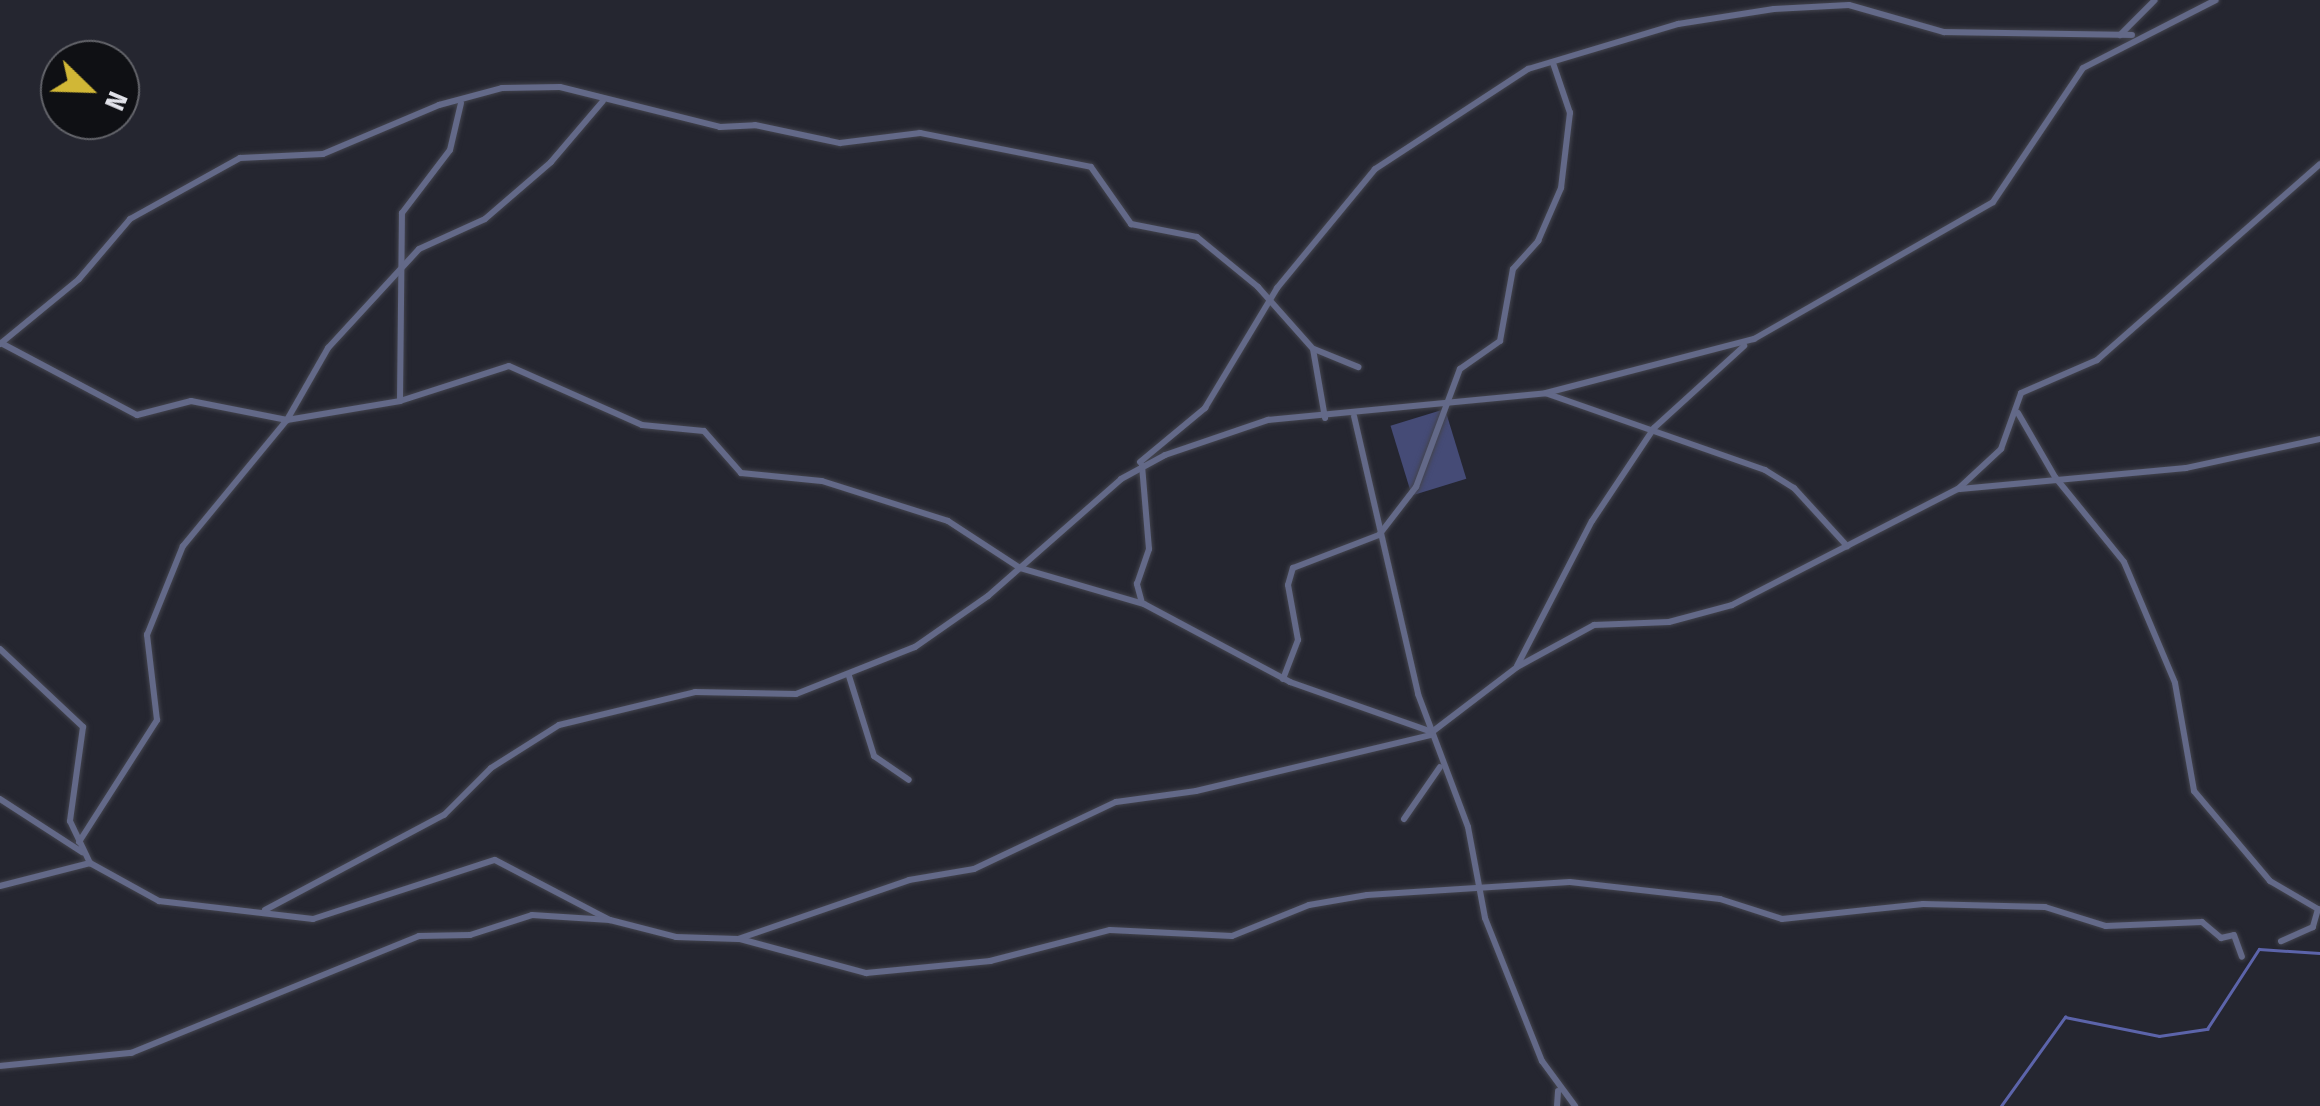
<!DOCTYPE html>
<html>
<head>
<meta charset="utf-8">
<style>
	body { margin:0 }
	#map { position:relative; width:2320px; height:1106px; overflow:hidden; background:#252630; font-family:"Fira Sans Condensed",sans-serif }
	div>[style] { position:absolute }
	.green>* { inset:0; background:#454b76; transform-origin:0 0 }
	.stream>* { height:2.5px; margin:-1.25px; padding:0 1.25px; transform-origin:1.25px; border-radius:1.25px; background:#5c64aa }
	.roads { filter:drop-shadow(0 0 2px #43444e) drop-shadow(0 0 2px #43444e) }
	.minor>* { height:6px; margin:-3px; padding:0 3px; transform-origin:3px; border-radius:3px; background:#636988 }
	span { translate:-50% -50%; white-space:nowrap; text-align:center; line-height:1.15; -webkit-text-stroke:10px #0f1014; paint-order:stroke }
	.north { position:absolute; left:40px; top:40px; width:100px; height:100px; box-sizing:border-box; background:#0f1014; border:2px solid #63646a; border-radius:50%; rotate:113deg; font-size:28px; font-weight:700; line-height:40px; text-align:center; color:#e2e3ea }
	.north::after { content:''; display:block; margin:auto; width:35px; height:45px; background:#d1b736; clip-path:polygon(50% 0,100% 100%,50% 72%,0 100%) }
</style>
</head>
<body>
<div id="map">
	<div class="green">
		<div style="left:1445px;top:409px;width:73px;height:57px;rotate:73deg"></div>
	</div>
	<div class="stream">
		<div style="left:2001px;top:1106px;width:110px;rotate:-54.3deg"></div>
		<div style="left:2065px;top:1017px;width:96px;rotate:11.4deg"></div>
		<div style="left:2159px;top:1036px;width:49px;rotate:-8.3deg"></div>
		<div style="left:2207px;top:1029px;width:95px;rotate:-57deg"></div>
		<div style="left:2259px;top:949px;width:61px;rotate:3.8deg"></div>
	</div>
	<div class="roads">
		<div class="minor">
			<div style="left:2120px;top:35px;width:49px;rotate:-45deg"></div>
			<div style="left:1px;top:343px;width:154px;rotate:27.9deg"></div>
			<div style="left:137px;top:415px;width:56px;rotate:-14.5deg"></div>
			<div style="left:191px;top:401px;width:98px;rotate:11.2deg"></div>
			<div style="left:287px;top:420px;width:115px;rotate:-9.5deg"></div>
			<div style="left:400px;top:401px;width:114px;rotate:-17.8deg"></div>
			<div style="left:509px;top:366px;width:145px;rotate:23.9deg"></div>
			<div style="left:642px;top:425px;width:62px;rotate:5.5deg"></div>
			<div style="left:704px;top:431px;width:56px;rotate:48.6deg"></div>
			<div style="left:741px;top:473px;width:81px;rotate:5.6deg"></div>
			<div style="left:822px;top:481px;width:132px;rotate:17.6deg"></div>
			<div style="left:948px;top:521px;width:86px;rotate:33.1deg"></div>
			<div style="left:1020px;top:568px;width:129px;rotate:16.2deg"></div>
			<div style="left:1144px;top:604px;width:166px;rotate:28.1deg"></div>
			<div style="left:1290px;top:682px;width:151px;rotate:19.4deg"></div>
			<div style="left:1432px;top:732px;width:107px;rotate:-37.4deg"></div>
			<div style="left:1517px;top:667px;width:88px;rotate:-28.6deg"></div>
			<div style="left:1594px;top:625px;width:75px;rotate:-2.3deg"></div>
			<div style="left:1669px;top:622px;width:65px;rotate:-15.1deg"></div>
			<div style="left:1732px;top:605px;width:254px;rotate:-27.2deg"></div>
			<div style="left:1958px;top:489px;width:59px;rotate:-42.9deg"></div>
			<div style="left:2001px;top:449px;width:59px;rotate:-70.3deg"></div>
			<div style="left:2021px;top:393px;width:83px;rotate:-23.5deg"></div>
			<div style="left:2097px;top:360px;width:297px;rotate:-41.3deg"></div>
			<div style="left:0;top:344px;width:102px;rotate:-39.4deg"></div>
			<div style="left:79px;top:279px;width:79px;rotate:-49.6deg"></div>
			<div style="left:130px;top:219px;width:126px;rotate:-29deg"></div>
			<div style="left:240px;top:158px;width:83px;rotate:-2.8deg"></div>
			<div style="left:323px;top:154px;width:126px;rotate:-22.9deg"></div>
			<div style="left:439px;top:105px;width:65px;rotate:-15.1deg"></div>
			<div style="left:502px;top:88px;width:58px;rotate:-1deg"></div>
			<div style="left:560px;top:87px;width:165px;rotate:14deg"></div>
			<div style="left:720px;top:127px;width:35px;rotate:-3deg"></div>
			<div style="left:755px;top:125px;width:87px;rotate:12deg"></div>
			<div style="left:840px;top:143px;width:81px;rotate:-7.1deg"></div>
			<div style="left:920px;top:133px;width:174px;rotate:11.2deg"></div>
			<div style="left:1091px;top:167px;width:70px;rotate:54.9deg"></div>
			<div style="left:1131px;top:224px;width:67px;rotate:11.1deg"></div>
			<div style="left:1197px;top:237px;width:79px;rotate:39.3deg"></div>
			<div style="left:1258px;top:287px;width:83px;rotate:48.4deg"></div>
			<div style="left:1313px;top:349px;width:70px;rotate:80.1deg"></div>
			<div style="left:1314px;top:349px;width:48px;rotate:22.2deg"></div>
			<div style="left:1548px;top:394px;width:230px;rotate:19.3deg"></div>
			<div style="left:1765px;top:470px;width:34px;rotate:32deg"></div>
			<div style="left:1794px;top:488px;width:79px;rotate:47.6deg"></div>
			<div style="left:400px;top:400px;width:187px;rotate:-89.4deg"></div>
			<div style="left:402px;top:213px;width:79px;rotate:-52.7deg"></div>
			<div style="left:450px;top:150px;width:48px;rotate:-76.8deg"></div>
			<div style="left:2018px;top:413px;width:74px;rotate:60deg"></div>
			<div style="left:2055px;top:477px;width:109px;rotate:50.9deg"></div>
			<div style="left:2124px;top:562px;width:131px;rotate:67.1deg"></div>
			<div style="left:2175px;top:683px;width:110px;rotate:80deg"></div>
			<div style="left:2194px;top:791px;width:118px;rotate:49.8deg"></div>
			<div style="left:2270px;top:881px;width:56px;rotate:30.3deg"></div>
			<div style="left:2318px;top:909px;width:19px;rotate:106deg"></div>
			<div style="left:2313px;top:927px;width:35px;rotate:156deg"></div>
			<div style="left:1354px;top:416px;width:285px;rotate:77deg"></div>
			<div style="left:1418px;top:694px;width:142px;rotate:69.4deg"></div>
			<div style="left:1468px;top:827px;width:93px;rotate:79.4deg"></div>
			<div style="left:1485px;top:918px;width:154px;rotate:68.3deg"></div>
			<div style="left:1542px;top:1061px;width:56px;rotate:53.7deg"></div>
			<div style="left:1140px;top:462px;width:85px;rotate:-39.7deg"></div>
			<div style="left:1205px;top:408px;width:140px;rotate:-59deg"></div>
			<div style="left:1277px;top:288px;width:154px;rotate:-50.5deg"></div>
			<div style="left:1375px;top:169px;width:183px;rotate:-33.2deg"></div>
			<div style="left:1528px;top:69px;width:157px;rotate:-16.7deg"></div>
			<div style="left:1678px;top:24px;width:97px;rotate:-8.9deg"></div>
			<div style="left:1774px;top:9px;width:75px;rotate:-3.1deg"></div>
			<div style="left:1849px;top:5px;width:99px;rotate:15.9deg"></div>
			<div style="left:1944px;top:32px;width:188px;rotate:0.9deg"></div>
			<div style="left:1960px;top:489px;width:227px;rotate:-5.3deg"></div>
			<div style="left:2186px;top:468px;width:137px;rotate:-12.2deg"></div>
			<div style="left:1142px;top:603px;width:20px;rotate:-105deg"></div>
			<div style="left:1137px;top:584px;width:37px;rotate:-71deg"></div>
			<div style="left:1149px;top:549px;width:84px;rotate:-94.8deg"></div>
			<div style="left:0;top:649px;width:114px;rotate:43.2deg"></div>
			<div style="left:83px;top:727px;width:95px;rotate:97.9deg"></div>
			<div style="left:70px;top:821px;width:47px;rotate:64.5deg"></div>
			<div style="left:90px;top:863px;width:79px;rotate:28.8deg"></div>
			<div style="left:159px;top:901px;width:155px;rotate:6.7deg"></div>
			<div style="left:313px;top:919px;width:191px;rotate:-18deg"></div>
			<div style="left:495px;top:860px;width:130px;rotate:27.6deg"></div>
			<div style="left:610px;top:920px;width:68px;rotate:14.4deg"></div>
			<div style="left:676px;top:937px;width:62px;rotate:1.8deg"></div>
			<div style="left:738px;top:939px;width:181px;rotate:-19deg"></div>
			<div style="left:909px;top:880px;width:66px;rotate:-9.6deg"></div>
			<div style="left:974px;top:869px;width:157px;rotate:-25.3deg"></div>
			<div style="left:1116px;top:802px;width:81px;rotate:-7.8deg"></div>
			<div style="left:1196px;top:791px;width:242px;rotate:-13.4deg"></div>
			<div style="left:1517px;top:666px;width:163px;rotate:-62.7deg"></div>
			<div style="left:1592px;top:521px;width:112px;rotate:-56.3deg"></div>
			<div style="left:1654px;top:428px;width:122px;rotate:-42.3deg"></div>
			<div style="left:849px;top:676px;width:84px;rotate:72.6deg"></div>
			<div style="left:874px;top:756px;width:42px;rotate:34.4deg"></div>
			<div style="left:1283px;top:679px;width:42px;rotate:-69deg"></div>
			<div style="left:1298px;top:640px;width:56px;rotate:-100.3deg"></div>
			<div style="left:1288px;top:585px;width:18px;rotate:-74deg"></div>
			<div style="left:1293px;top:568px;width:92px;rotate:-21deg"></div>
			<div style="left:1379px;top:535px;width:61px;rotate:-52.4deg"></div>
			<div style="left:1416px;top:487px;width:126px;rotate:-69.6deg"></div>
			<div style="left:1460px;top:369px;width:49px;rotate:-35deg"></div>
			<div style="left:1500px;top:341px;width:73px;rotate:-79.8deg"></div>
			<div style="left:1513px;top:269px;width:38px;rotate:-48deg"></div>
			<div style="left:1538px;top:241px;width:58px;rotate:-66.5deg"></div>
			<div style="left:1561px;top:188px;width:76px;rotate:-83.2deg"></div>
			<div style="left:1570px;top:113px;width:53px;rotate:-108.8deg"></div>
			<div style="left:0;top:799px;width:98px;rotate:32.9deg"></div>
			<div style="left:1404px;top:819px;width:63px;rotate:-55.3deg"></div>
			<div style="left:79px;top:842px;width:145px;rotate:-57.4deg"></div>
			<div style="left:157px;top:720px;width:86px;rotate:-96.7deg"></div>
			<div style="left:147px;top:635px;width:96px;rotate:-68deg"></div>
			<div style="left:183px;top:546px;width:163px;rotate:-50.5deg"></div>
			<div style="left:287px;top:420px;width:83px;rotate:-60.3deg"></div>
			<div style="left:328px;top:348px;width:134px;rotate:-47.4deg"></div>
			<div style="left:419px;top:249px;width:72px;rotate:-24.4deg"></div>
			<div style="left:485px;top:219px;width:87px;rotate:-40.8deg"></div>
			<div style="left:551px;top:162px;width:80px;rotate:-49.6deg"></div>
			<div style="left:0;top:886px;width:93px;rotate:-14.3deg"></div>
			<div style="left:265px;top:910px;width:203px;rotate:-28deg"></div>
			<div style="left:444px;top:815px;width:66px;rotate:-45deg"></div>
			<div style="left:491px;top:768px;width:80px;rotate:-32.3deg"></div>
			<div style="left:559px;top:725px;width:140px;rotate:-13.6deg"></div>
			<div style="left:695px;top:692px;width:101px;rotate:1.1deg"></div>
			<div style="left:796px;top:694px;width:128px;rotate:-21.6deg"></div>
			<div style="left:915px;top:647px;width:89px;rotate:-34.9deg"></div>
			<div style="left:988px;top:596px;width:177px;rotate:-41.3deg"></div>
			<div style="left:1121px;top:479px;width:50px;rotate:-28.6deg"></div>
			<div style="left:1165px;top:455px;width:109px;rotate:-18.8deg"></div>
			<div style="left:1268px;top:420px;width:279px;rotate:-5.5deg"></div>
			<div style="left:1546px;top:393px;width:215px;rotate:-14.6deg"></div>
			<div style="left:1754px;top:339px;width:275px;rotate:-29.8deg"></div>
			<div style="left:1993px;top:202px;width:161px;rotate:-56.1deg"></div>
			<div style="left:2083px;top:68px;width:149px;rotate:-27.1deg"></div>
			<div style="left:740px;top:939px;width:131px;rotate:15.1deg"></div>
			<div style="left:866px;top:973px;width:125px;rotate:-5.5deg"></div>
			<div style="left:990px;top:961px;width:124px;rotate:-14.5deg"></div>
			<div style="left:1110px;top:930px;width:122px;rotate:2.8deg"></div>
			<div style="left:1232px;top:936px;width:83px;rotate:-21.9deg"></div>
			<div style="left:1309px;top:905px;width:59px;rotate:-9.8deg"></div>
			<div style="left:1367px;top:895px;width:203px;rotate:-3.7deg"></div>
			<div style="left:1570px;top:882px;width:151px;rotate:6.5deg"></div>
			<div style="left:1720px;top:899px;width:65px;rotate:17.9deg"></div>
			<div style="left:1782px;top:919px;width:142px;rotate:-6.1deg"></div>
			<div style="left:1923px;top:904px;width:122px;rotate:1.4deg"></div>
			<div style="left:2045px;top:907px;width:64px;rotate:17.3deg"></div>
			<div style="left:2106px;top:926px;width:96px;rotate:-2.4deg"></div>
			<div style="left:2202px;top:922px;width:25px;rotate:40deg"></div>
			<div style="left:2221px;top:938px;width:13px;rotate:-13deg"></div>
			<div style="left:2234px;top:935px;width:23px;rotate:70deg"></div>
			<div style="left:0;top:1066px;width:132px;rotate:-5.7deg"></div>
			<div style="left:131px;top:1053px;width:311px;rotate:-22.1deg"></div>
			<div style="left:419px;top:936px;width:51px;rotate:-1.1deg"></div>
			<div style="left:470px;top:935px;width:65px;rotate:-17.9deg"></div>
			<div style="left:532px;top:915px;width:78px;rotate:3.7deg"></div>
			<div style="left:1557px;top:1106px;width:15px;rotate:-86deg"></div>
		</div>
	</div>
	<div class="north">N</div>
</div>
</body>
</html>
